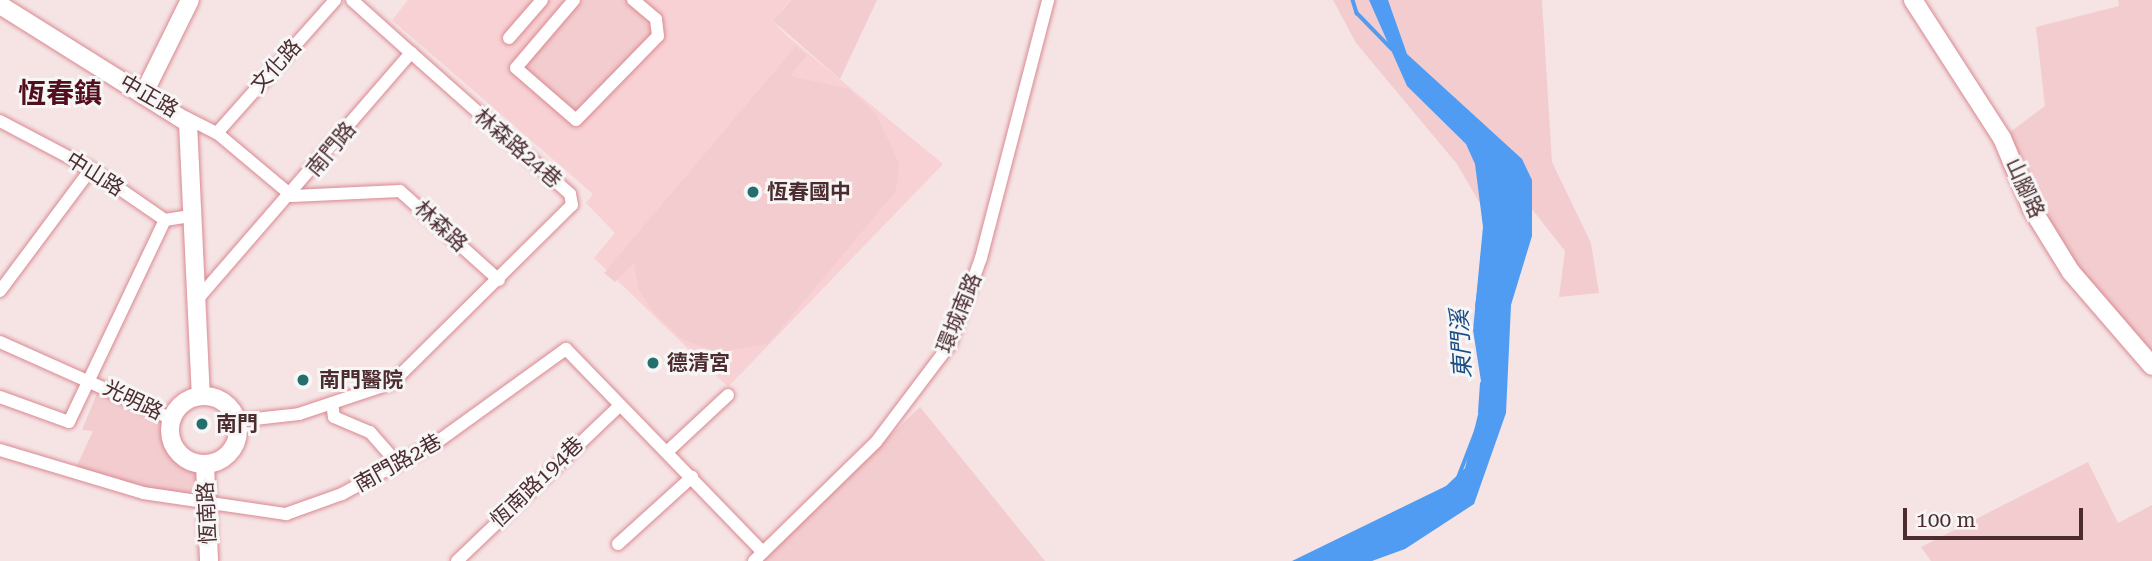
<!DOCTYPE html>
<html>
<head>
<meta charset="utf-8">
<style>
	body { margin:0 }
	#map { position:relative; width:2152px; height:561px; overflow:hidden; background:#f6e4e5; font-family:"Roboto Serif","Noto Sans TC",serif }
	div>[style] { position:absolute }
	.built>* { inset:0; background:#f8d1d4 }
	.green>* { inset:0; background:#f3cccf }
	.water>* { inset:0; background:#509cf2 }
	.stream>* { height:3.5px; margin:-1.75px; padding:0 1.75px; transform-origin:1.75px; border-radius:1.75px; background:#509cf2 }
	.roads { filter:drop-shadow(0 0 2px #d98991) drop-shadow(0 0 2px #d98991) }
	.street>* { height:12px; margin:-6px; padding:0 6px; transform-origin:6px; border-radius:6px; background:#fff }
	.secondary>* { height:18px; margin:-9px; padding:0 9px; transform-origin:9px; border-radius:9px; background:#fff }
	.secondary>.ring { margin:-9px; padding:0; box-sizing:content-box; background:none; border:18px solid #fff; border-radius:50% }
	.dots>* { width:19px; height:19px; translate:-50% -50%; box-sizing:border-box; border:4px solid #f6f6f6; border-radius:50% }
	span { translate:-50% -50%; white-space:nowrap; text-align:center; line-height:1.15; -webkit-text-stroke:6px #f6f6f6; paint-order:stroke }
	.street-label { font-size:21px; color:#4d2c30 }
	.poi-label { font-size:21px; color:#4d2c30; font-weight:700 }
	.left { translate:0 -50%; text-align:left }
	.water-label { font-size:23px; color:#194d84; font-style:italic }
	.district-label { font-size:28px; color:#530f1e; font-weight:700 }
	.scale { position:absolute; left:1903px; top:508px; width:180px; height:32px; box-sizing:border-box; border:4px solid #4d2c30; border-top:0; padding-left:9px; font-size:21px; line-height:24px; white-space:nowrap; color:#4d2c30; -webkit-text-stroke:5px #f6f6f6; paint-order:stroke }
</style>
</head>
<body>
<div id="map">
	<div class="built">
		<div style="clip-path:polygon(408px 0,790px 0,773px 21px,786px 35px,943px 164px,728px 387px,594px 258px,615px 233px,586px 203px,593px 194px,392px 20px)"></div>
	</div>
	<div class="green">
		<div style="clip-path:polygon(583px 0,627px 0,654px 32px,574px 116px,525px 73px,524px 65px)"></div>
		<div style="clip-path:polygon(791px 0,877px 0,840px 79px,773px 21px)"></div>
		<div style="clip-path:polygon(1333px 0,1542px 0,1552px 162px,1591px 243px,1599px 293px,1559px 297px,1565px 251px,1520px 194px,1482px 207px,1457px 164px,1356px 43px)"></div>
		<div style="clip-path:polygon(2118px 0,2152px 0,2152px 366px,2071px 272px,2002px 138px,2045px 106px,2036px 27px,2119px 6px)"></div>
		<div style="clip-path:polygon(796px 46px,807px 55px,790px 76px,849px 89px,876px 114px,899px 163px,896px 191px,768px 344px,717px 352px,682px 339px,654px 313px,639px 291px,634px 263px,615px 282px,604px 273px)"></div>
		<div style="clip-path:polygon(99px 388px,174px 422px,173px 442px,184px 458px,203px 465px,205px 505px,73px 474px,93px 431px,82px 430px)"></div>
		<div style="clip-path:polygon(920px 407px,1045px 561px,760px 561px)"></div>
		<div style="clip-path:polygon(2088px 462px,2118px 523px,2152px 505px,2152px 561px,1931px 561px,1921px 547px)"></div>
	</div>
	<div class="water">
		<div style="clip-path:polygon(1369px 0,1388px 0,1407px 54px,1522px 159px,1532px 180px,1532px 236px,1511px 305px,1506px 413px,1474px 504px,1405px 549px,1372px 561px,1292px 561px,1446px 486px,1465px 468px,1483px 394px,1473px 330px,1483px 227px,1475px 164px,1466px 144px,1407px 86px)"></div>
	</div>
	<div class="stream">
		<div style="left:1353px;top:0;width:14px;rotate:73deg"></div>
		<div style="left:1357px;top:13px;width:50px;rotate:45.8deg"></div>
		<div style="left:1477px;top:307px;width:22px;rotate:-82deg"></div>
		<div style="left:1480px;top:412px;width:28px;rotate:-86deg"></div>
		<div style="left:1458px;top:478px;width:56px;rotate:-69deg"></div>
	</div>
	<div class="roads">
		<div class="street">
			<div style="left:574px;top:0;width:89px;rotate:130.5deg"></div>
			<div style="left:516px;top:68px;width:79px;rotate:40.9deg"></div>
			<div style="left:576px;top:120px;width:117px;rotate:-45.7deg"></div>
			<div style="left:658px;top:36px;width:17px;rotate:-97deg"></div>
			<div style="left:656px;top:19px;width:30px;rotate:-140deg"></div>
			<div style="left:509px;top:38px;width:50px;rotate:-49deg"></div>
			<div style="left:185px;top:117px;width:36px;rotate:27deg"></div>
			<div style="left:217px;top:133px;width:98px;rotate:40deg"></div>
			<div style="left:292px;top:196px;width:108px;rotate:-2.7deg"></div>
			<div style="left:400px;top:191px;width:133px;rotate:42deg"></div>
			<div style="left:0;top:121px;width:103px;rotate:27.8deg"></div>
			<div style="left:91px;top:169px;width:90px;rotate:34.6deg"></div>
			<div style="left:165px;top:220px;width:24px;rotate:-9deg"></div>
			<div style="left:217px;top:133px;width:178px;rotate:-48.4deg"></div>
			<div style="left:0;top:291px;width:152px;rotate:-53.3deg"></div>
			<div style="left:195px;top:302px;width:330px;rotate:-49.1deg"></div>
			<div style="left:411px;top:53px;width:79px;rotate:-138.1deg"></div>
			<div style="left:0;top:342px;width:188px;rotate:24.1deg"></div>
			<div style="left:0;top:397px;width:73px;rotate:19.9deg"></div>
			<div style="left:69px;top:422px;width:224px;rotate:-64.6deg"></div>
			<div style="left:332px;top:403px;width:14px;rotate:82deg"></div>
			<div style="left:334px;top:417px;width:39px;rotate:23deg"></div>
			<div style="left:370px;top:432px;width:43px;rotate:48.8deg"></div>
			<div style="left:237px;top:421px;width:62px;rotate:-6.4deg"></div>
			<div style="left:299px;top:414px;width:98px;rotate:-18.4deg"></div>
			<div style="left:392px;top:383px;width:253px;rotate:-44.7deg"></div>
			<div style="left:572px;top:205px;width:11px;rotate:-100deg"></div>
			<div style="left:570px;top:194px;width:213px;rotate:-138.4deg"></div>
			<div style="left:0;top:450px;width:149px;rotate:16.7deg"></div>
			<div style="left:143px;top:493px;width:145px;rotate:8.4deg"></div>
			<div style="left:286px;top:514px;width:59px;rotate:-19.7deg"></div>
			<div style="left:342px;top:494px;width:108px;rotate:-28.7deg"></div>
			<div style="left:437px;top:442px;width:159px;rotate:-35.8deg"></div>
			<div style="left:566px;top:349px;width:283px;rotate:45.9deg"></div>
			<div style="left:668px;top:451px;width:82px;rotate:-43deg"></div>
			<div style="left:618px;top:544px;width:100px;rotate:-42.2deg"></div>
			<div style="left:457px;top:561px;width:224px;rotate:-43.7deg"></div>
			<div style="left:754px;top:561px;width:170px;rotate:-44.3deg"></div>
			<div style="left:876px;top:442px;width:123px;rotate:-52.9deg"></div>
			<div style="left:950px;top:344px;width:91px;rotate:-70.2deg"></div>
			<div style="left:981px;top:258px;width:267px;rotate:-75.4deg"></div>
		</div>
		<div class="secondary">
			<div style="left:1913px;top:0;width:164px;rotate:57.2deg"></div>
			<div style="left:2002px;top:138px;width:77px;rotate:67.1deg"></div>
			<div style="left:2032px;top:209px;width:74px;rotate:58.2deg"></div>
			<div style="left:2071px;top:272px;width:124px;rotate:49.2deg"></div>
			<div style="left:0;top:5px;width:222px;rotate:32.1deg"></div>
			<div style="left:188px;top:123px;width:273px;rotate:87.3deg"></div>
			<div style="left:143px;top:95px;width:106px;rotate:-63.7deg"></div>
			<div class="ring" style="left:170px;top:396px;width:50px;height:50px"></div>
			<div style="left:205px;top:464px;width:97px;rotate:87.6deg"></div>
		</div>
	</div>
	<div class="dots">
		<div style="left:753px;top:192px;background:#246f6e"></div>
		<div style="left:653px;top:363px;background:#246f6e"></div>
		<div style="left:303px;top:380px;background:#246f6e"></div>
		<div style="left:202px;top:424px;background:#246f6e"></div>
	</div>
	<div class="street-label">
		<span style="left:276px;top:66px;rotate:-48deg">文化路</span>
		<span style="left:149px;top:96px;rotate:30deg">中正路</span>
		<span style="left:518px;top:148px;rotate:41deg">林森路24巷</span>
		<span style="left:331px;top:149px;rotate:-50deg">南門路</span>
		<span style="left:95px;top:174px;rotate:32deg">中山路</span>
		<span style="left:2025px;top:188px;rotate:65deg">山腳路</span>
		<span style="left:441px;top:226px;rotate:43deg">林森路</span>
		<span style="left:959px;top:313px;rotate:-68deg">環城南路</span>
		<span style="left:133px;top:400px;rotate:26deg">光明路</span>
		<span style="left:398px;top:463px;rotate:-29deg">南門路2巷</span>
		<span style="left:537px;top:482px;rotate:-44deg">恆南路194巷</span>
		<span style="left:207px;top:513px;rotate:-93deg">恆南路</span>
	</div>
	<div class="poi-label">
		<span class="left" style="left:767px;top:192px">恆春國中</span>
		<span class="left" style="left:667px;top:363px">德清宮</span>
		<span class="left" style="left:319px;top:380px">南門醫院</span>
		<span class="left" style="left:216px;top:424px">南門</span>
	</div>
	<div class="water-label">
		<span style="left:1462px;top:344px;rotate:-93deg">東門溪</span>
	</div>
	<div class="district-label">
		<span style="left:60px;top:94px">恆春鎮</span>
	</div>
	<div class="scale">100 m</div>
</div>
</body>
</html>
